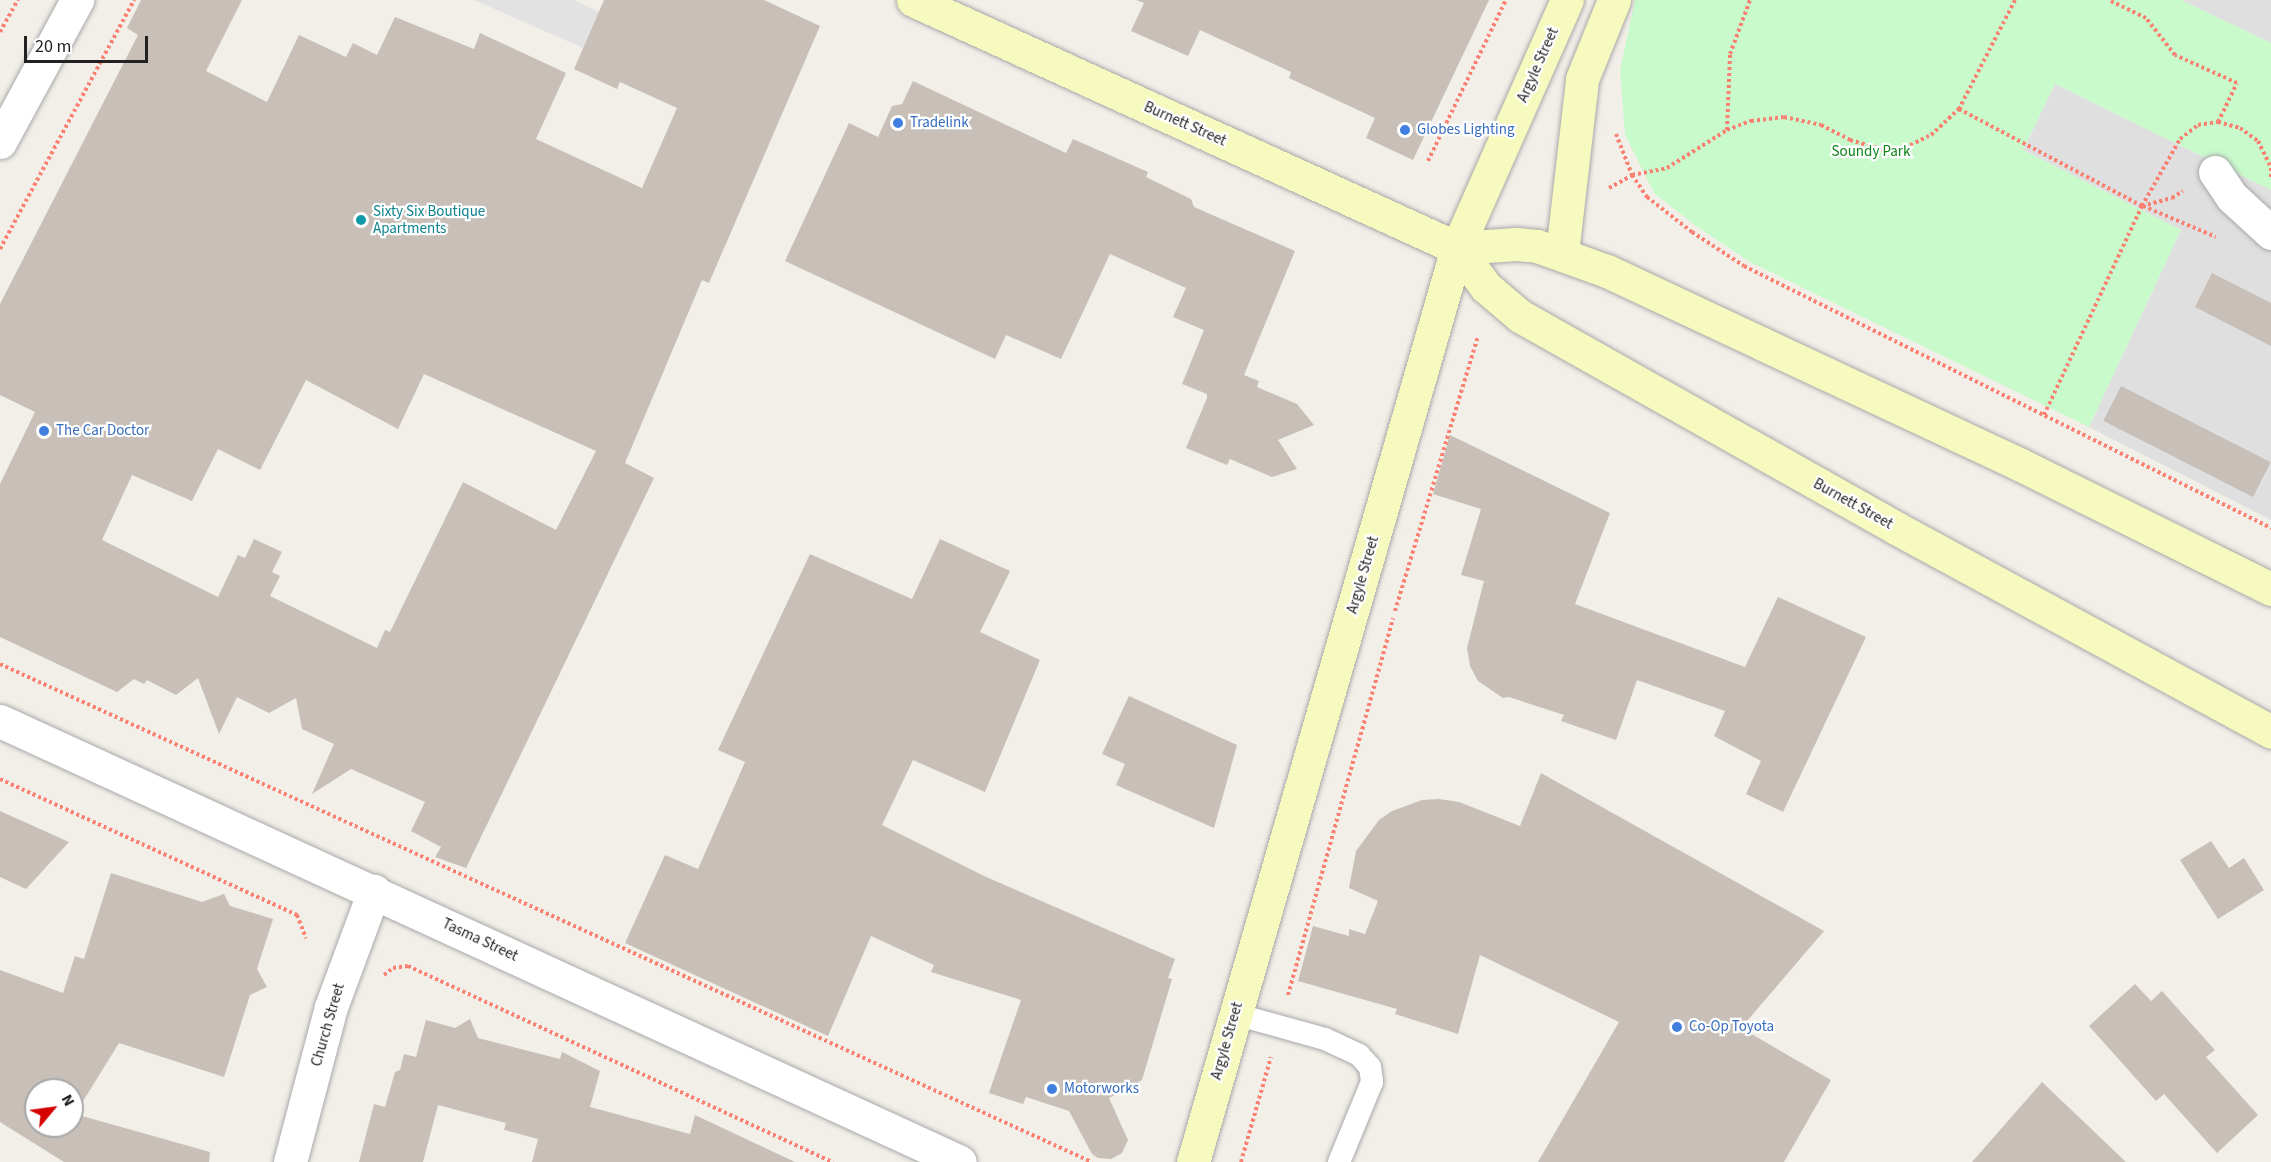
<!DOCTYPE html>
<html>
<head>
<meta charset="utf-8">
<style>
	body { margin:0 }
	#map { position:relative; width:2271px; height:1162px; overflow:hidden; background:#f2efe9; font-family:"Source Sans 3",sans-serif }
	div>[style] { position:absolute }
	.residential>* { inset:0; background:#e0dfdf }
	.park>* { inset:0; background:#c8facc }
	.parking>* { inset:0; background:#e2e2e2 }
	.building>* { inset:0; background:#c7bfb8; transform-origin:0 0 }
	.path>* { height:4px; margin-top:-2px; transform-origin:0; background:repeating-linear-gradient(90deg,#fa8072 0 3px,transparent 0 6px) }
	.roads { filter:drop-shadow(0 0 2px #a9a9a9) drop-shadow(0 0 2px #a9a9a9) }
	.lane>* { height:22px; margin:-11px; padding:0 11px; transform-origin:11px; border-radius:11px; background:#fff }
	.street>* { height:33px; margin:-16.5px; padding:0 16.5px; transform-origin:16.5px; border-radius:16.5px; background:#fff }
	.secondary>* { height:33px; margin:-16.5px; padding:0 16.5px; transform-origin:16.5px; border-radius:16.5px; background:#f7fabf }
	.dots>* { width:16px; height:16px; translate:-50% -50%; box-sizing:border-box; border:3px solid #fff; border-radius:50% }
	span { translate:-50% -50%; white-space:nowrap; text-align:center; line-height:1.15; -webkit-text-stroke:4.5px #fff; paint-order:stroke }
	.street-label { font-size:15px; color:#222 }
	.shop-label { font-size:15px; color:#366cbe }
	.left { translate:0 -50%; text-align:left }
	.park-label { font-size:15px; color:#0c8416 }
	.culture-label { font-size:15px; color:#0d838f }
	.north { position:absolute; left:24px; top:1078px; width:60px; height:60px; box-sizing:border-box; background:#fff; border:2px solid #a7a7a7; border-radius:50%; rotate:61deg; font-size:16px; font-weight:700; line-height:24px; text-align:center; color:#222 }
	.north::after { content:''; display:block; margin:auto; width:21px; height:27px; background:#d40000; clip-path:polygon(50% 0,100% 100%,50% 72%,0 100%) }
	.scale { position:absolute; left:24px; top:36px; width:124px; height:27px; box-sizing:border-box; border:3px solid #222; border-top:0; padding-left:8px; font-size:18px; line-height:21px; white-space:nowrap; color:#222; -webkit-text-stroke:4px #fff; paint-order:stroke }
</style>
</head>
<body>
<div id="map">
	<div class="residential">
		<div style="clip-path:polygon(2181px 0,2271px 0,2271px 43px)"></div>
		<div style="clip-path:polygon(2055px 84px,2271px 190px,2271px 520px,2089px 427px,2181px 230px,2023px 150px)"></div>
	</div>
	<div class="park">
		<div style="clip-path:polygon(1635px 0,2181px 0,2271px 43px,2271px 190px,2055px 84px,2023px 150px,2181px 230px,2089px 427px,1750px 262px,1696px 226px,1654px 193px,1625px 135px,1620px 70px)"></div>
	</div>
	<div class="parking">
		<div style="clip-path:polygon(474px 0,574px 0,599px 12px,583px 48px)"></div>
	</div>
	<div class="building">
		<div style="clip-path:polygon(evenodd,141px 0,242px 0,206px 71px,267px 102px,299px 35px,346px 57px,353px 43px,377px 55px,395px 17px,474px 49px,480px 33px,566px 73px,536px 139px,642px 188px,677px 108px,620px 82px,617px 89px,574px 69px,604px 0,764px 0,820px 26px,709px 283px,702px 280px,625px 463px,654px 478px,466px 868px,435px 857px,441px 847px,411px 831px,425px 802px,351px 769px,312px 794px,334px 744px,302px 729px,296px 698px,269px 713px,237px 697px,219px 734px,198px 678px,176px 695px,147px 680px,144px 684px,134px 679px,117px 692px,0 637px,0 484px,35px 412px,0 395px,0 304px,138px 35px,127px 28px,141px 0,424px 374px,596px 451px,556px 530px,463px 482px,390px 632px,385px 630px,377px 648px,270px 596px,280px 576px,272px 572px,282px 552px,254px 539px,245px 558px,238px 555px,218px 597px,102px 540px,132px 475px,192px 501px,218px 449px,260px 470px,306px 380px,398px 429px,424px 374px)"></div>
		<div style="clip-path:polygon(1136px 0,1489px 0,1413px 160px,1366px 138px,1375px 118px,1289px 78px,1291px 72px,1200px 30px,1188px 56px,1131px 31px,1144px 3px)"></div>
		<div style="clip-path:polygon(913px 81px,1066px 153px,1073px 139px,1148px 172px,1146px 177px,1191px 199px,1194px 207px,1295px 251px,1244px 375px,1259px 381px,1257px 387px,1297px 404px,1314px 425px,1278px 440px,1297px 469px,1272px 477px,1230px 459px,1227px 465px,1186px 448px,1207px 398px,1207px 394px,1182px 384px,1204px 330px,1173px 317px,1186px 288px,1110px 254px,1061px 359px,1006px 335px,995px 359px,785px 261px,849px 123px,878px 137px,892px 106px,902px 104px)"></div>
		<div style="clip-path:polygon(2212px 273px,2271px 303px,2271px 346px,2195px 307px)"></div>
		<div style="left:2121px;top:386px;width:168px;height:39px;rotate:27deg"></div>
		<div style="clip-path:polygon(1450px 435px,1610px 513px,1575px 604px,1745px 667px,1778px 597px,1866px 637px,1783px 812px,1746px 794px,1761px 761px,1714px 736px,1725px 711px,1637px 680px,1616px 740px,1561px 721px,1564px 715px,1509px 697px,1503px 698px,1478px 681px,1470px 666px,1467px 648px,1484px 581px,1461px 575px,1481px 509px,1433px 494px)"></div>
		<div style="clip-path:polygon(940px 539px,1010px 571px,980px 632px,1040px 660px,985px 792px,913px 760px,882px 825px,984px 876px,1175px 959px,1168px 978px,1172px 979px,1142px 1080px,1109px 1098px,1128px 1140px,1122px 1153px,1111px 1159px,1098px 1158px,1092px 1154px,1069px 1111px,1026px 1097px,1023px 1104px,989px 1093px,1021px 1000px,931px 972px,934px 965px,871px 936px,828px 1036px,625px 943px,665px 855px,698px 869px,745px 762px,718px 750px,810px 554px,912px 599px)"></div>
		<div style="clip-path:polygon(1129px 696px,1237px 745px,1214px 828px,1116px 785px,1125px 764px,1102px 754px)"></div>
		<div style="clip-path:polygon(1541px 773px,1824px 931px,1741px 1028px,1831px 1080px,1784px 1162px,1538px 1162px,1619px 1022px,1480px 955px,1458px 1034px,1395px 1014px,1397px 1009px,1298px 981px,1313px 926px,1349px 936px,1349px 929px,1365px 934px,1378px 901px,1349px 888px,1356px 851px,1379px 820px,1392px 811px,1422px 800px,1439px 799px,1459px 802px,1520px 826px)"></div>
		<div style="clip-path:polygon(0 811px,69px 842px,26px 889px,0 877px)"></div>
		<div style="clip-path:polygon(2211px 841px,2229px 868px,2244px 858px,2264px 890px,2218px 919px,2180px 860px)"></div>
		<div style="clip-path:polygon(evenodd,111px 873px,202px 902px,224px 894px,230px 906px,273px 919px,257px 969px,267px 987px,250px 995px,224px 1077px,119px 1043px,75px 1114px,210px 1152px,209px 1162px,64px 1162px,0 1122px,0 970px,63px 993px,75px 956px,84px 959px,111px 873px,36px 1090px,72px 1090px,72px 1126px,36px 1126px,36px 1090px)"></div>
		<div style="clip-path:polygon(2135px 984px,2151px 1001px,2162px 991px,2215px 1050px,2206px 1057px,2258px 1115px,2217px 1153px,2164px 1094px,2156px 1101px,2089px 1026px)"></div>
		<div style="clip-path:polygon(470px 1019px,478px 1038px,560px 1059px,562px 1052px,600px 1071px,590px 1107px,690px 1134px,695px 1115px,795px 1162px,532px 1162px,538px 1139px,504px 1130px,506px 1123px,438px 1105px,423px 1162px,359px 1162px,374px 1104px,385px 1107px,395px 1072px,400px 1070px,404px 1054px,416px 1057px,426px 1020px,455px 1028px)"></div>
		<div style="clip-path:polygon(2042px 1082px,2126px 1162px,1972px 1162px)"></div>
	</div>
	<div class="path">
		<div style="left:2015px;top:0;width:123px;rotate:117.2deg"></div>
		<div style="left:1959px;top:109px;width:207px;rotate:27.9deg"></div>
		<div style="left:2142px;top:206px;width:31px;rotate:-15deg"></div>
		<div style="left:2172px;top:198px;width:13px;rotate:-32deg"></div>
		<div style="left:0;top:32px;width:37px;rotate:-61deg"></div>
		<div style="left:2218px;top:122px;width:23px;rotate:15deg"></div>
		<div style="left:2240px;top:128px;width:22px;rotate:36deg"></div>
		<div style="left:2258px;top:141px;width:30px;rotate:64deg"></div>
		<div style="left:2271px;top:168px;width:11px;rotate:90deg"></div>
		<div style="left:1727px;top:130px;width:76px;rotate:-87.7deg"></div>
		<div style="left:1730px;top:54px;width:58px;rotate:-69.7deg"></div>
		<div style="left:1616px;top:134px;width:44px;rotate:68.7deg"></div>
		<div style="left:1632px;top:175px;width:27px;rotate:56deg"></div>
		<div style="left:1647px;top:197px;width:57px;rotate:37.9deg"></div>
		<div style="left:1692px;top:232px;width:62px;rotate:33.2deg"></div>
		<div style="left:1744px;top:266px;width:589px;rotate:26.43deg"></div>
		<div style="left:1428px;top:161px;width:179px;rotate:-64.2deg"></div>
		<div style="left:1609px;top:188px;width:26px;rotate:-29deg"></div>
		<div style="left:1632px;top:175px;width:36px;rotate:-11deg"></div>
		<div style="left:1667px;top:168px;width:71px;rotate:-32.3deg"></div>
		<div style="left:1727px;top:130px;width:26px;rotate:-21deg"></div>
		<div style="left:1751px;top:121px;width:33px;rotate:-7deg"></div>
		<div style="left:1784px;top:117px;width:38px;rotate:12deg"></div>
		<div style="left:1821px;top:125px;width:33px;rotate:27deg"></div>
		<div style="left:1850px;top:140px;width:32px;rotate:16deg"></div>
		<div style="left:1881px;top:149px;width:24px;rotate:-2deg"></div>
		<div style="left:1905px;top:148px;width:29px;rotate:-27deg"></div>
		<div style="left:1931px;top:135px;width:38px;rotate:-43deg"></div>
		<div style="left:2143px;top:206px;width:79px;rotate:23deg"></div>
		<div style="left:0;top:249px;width:283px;rotate:-61.7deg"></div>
		<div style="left:2044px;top:415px;width:231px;rotate:-64.9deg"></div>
		<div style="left:2142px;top:206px;width:77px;rotate:-60.4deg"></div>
		<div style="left:2180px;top:139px;width:23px;rotate:-38deg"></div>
		<div style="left:2198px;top:125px;width:20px;rotate:-9deg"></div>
		<div style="left:2218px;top:122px;width:43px;rotate:-64deg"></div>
		<div style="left:2237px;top:83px;width:68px;rotate:-155.7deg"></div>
		<div style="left:2175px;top:55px;width:47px;rotate:-128.1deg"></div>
		<div style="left:2146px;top:18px;width:41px;rotate:-154.1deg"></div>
		<div style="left:1395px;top:611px;width:287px;rotate:-73.2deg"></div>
		<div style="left:0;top:664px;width:1200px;rotate:24.52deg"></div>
		<div style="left:0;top:779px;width:327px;rotate:24.6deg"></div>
		<div style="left:297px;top:915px;width:25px;rotate:69deg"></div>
		<div style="left:384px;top:975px;width:11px;rotate:-38deg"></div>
		<div style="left:393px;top:968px;width:15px;rotate:-8deg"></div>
		<div style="left:408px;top:966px;width:468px;rotate:24.8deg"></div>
		<div style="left:1288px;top:995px;width:391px;rotate:-74.4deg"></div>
		<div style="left:1241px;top:1162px;width:109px;rotate:-74.1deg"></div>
	</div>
	<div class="roads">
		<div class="lane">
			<div style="left:1235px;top:1014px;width:93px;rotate:15.5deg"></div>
			<div style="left:1325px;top:1039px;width:38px;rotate:25deg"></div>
			<div style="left:1359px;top:1055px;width:16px;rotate:47deg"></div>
			<div style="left:1370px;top:1067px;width:15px;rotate:82deg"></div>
			<div style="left:1372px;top:1082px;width:87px;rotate:112.4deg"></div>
		</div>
		<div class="street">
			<div style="left:0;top:142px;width:162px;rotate:-61.5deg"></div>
			<div style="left:2215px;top:172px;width:30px;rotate:56deg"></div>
			<div style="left:2232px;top:197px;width:53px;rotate:42.7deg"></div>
			<div style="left:0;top:721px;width:1056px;rotate:24.67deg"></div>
			<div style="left:290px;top:1162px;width:160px;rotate:-75.2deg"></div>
			<div style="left:331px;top:1007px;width:124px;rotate:-69.7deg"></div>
		</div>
		<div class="secondary">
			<div style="left:913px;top:0;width:598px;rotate:24.51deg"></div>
			<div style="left:1457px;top:248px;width:59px;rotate:-3.9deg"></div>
			<div style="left:1516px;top:244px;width:21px;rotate:5deg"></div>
			<div style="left:1537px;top:246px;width:74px;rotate:19.7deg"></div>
			<div style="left:1607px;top:271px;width:457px;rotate:25.1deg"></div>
			<div style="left:2021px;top:465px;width:279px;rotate:26.4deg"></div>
			<div style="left:1457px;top:248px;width:49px;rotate:53.4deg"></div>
			<div style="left:1486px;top:287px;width:45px;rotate:40.5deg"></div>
			<div style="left:1520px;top:316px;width:432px;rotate:29.4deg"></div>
			<div style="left:1896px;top:528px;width:427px;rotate:28.5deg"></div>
			<div style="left:1562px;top:253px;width:175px;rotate:-83.4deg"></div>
			<div style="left:1582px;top:79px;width:85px;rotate:-67.9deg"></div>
			<div style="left:1193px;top:1162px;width:951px;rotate:-73.89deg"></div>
			<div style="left:1457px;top:248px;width:271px;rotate:-66.1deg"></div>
		</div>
	</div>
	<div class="dots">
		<div style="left:898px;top:123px;background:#3f7fe0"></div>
		<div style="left:1405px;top:130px;background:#3f7fe0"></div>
		<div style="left:361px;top:220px;background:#0f9aa8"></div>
		<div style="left:44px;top:431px;background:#3f7fe0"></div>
		<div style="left:1677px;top:1027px;background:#3f7fe0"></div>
		<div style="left:1052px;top:1089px;background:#3f7fe0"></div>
	</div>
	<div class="street-label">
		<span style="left:1538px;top:65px;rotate:-66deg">Argyle Street</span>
		<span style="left:1185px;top:124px;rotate:24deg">Burnett Street</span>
		<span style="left:1853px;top:504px;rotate:29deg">Burnett Street</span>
		<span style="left:1363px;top:575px;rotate:-74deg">Argyle Street</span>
		<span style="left:480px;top:940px;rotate:25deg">Tasma Street</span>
		<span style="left:328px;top:1025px;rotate:-74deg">Church Street</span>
		<span style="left:1227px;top:1041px;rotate:-74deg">Argyle Street</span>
	</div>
	<div class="shop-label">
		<span class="left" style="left:910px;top:123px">Tradelink</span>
		<span class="left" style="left:1417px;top:130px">Globes Lighting</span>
		<span class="left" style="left:56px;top:431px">The Car Doctor</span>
		<span class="left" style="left:1689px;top:1027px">Co-Op Toyota</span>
		<span class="left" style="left:1064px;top:1089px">Motorworks</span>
	</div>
	<div class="park-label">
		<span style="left:1871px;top:152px">Soundy Park</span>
	</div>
	<div class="culture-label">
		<span class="left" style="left:373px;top:220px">Sixty Six Boutique<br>Apartments</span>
	</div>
	<div class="north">N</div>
	<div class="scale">20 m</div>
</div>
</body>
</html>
